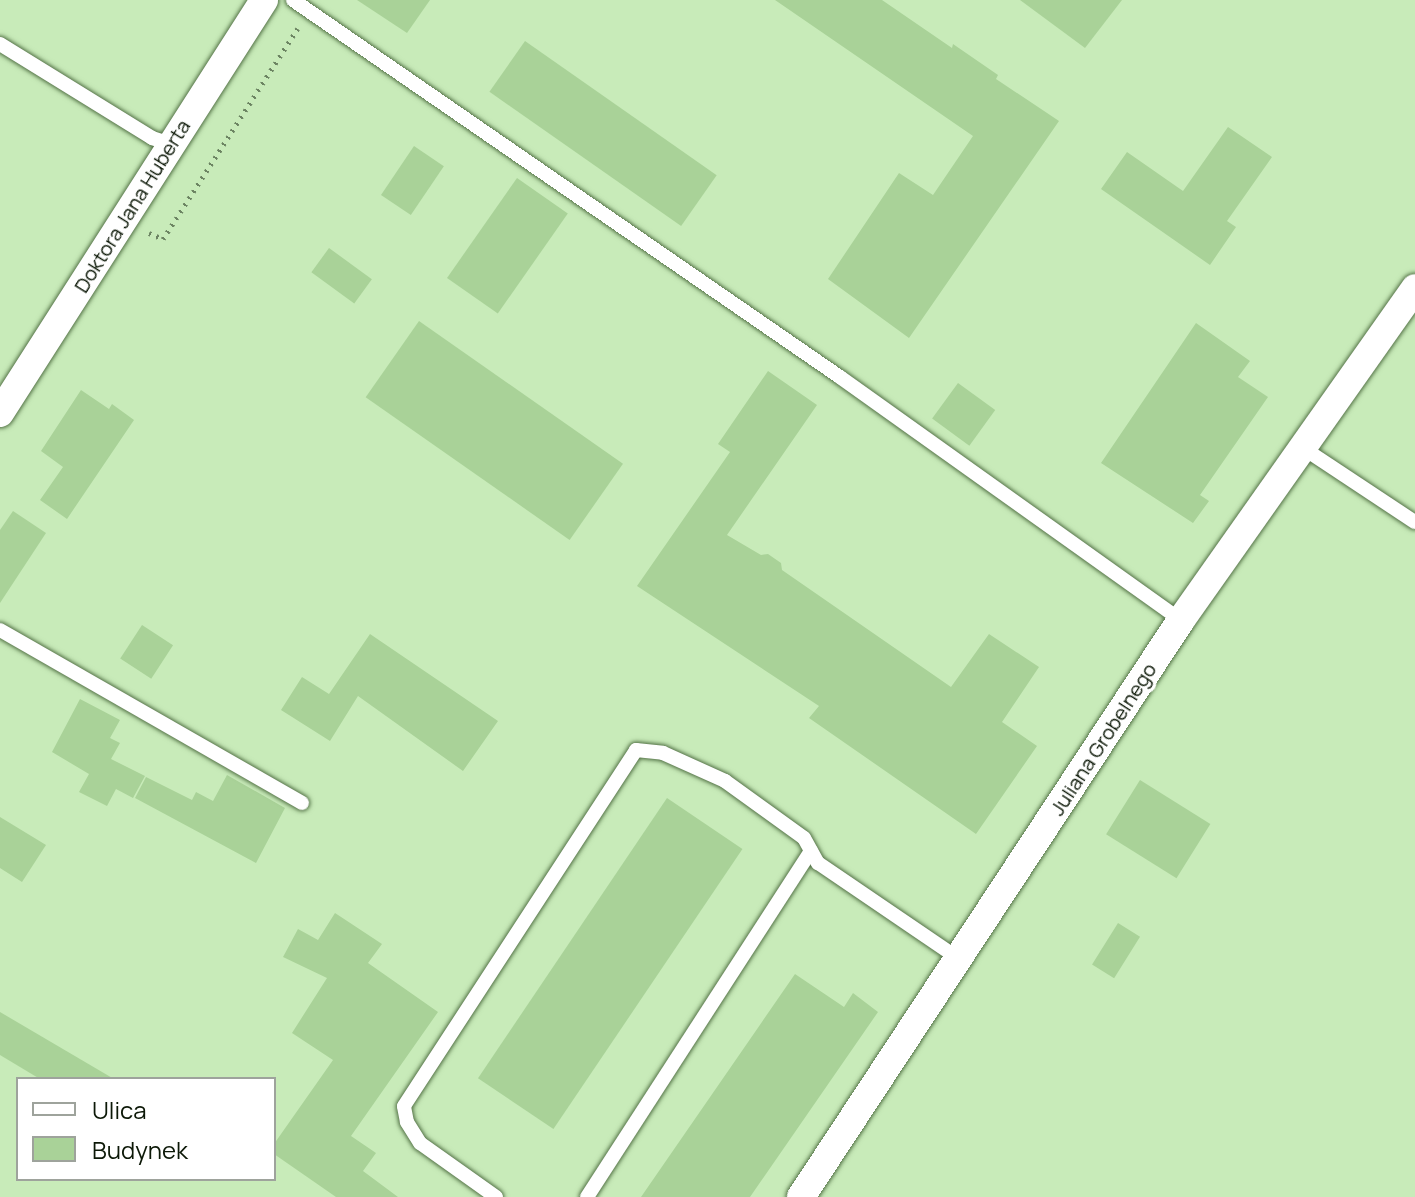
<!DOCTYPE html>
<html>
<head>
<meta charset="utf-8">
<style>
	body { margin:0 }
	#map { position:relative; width:1415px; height:1197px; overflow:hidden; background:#c8ebb9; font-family:Manrope,sans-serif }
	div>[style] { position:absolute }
	.building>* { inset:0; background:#a9d298; transform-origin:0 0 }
	.path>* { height:5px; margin-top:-2.5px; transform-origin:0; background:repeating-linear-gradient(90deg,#6c8462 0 2px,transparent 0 8px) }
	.roads { filter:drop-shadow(0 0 2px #547347) drop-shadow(0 0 2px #547347) }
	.lane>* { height:14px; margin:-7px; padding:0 7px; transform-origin:7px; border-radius:7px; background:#fff }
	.street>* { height:28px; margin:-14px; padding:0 14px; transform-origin:14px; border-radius:14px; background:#fff }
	span { translate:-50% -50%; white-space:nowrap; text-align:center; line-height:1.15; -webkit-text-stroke:7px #fff; paint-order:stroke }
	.street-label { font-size:20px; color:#0c1807 }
	.legend { position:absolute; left:16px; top:1077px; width:260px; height:104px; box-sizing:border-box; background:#fff; border:2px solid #9ea39c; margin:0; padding:10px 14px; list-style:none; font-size:24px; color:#0c1807 }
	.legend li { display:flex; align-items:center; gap:16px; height:40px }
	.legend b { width:40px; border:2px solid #9ea39c }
</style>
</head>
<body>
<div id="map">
	<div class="building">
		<div style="clip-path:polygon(357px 0,430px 0,407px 33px)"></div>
		<div style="clip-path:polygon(775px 0,882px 0,952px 48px,953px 44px,998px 75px,996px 79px,1059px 121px,909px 338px,828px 279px,899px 173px,933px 195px,973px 136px)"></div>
		<div style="clip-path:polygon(1020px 0,1122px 0,1085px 48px)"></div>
		<div style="left:525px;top:41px;width:234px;height:62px;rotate:35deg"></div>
		<div style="clip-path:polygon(1228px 127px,1272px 157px,1227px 221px,1236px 227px,1210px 265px,1101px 189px,1127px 152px,1183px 191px)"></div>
		<div style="left:414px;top:146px;width:36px;height:59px;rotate:34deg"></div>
		<div style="left:517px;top:178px;width:62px;height:122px;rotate:35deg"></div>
		<div style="left:329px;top:248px;width:53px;height:30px;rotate:36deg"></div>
		<div style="left:419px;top:321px;width:249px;height:93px;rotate:35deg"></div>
		<div style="clip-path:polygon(1196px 323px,1250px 361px,1238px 377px,1268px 397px,1200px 495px,1209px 501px,1193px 523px,1101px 463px)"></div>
		<div style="clip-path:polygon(768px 371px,817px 405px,727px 535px,761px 555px,768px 554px,781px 563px,782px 570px,951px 687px,989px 634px,1039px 667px,1002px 722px,1037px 746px,976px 834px,809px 718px,819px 706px,637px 586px,730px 452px,718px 444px)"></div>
		<div style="left:958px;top:383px;width:46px;height:44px;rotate:36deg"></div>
		<div style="clip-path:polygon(81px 390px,109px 409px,112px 404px,134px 420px,67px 519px,40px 500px,63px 467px,41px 451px)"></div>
		<div style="clip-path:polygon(13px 511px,46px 533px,0 603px,0 530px)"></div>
		<div style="left:142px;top:625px;width:37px;height:40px;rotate:33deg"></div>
		<div style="clip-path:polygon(370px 634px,498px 721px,463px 771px,358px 696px,330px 741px,281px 710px,302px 677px,329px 694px)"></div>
		<div style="clip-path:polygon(80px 699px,120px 720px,110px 738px,120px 743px,111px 759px,145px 776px,133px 798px,116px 789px,107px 806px,79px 792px,89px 774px,52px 752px)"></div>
		<div style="clip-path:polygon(227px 775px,285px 808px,256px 863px,135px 798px,146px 777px,192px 800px,196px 792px,213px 801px)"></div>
		<div style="left:1140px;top:780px;width:83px;height:64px;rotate:32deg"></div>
		<div style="left:667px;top:798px;width:91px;height:338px;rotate:34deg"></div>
		<div style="clip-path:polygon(0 817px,46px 845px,22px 882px,0 868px)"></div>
		<div style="clip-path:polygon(335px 913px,382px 944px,368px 963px,438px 1012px,351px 1136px,376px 1153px,363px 1171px,398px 1197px,336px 1197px,274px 1154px,274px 1144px,333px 1060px,292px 1033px,327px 978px,283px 957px,298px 929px,318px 940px)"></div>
		<div style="left:1118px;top:923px;width:26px;height:49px;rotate:32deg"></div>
		<div style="clip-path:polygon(795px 974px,844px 1007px,853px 993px,878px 1012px,750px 1197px,641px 1197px)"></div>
		<div style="clip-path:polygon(0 1012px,114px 1079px,40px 1079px,0 1055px)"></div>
	</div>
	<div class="path">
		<div style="left:149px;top:233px;width:15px;rotate:23deg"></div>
		<div style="left:163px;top:239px;width:250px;rotate:-57.4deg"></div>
	</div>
	<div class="roads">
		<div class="lane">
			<div style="left:293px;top:0;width:664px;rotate:34.58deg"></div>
			<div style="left:840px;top:377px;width:419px;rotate:35.5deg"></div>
			<div style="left:0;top:44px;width:179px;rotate:31.7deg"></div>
			<div style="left:152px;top:138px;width:20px;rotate:18deg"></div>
			<div style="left:1303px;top:448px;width:134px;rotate:33.5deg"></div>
			<div style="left:0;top:630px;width:348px;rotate:29.8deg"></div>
			<div style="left:496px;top:1197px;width:93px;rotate:-144.6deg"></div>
			<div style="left:420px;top:1143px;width:25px;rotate:-122deg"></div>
			<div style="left:407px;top:1122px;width:16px;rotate:-101deg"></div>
			<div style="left:404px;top:1106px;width:425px;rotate:-56.9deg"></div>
			<div style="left:636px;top:750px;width:27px;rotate:6deg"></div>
			<div style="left:663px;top:753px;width:68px;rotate:24.3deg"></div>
			<div style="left:725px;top:781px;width:97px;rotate:35.8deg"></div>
			<div style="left:804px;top:838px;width:29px;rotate:61deg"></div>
			<div style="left:818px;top:863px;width:169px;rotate:34.2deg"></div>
			<div style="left:587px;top:1197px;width:412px;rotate:-57.1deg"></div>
		</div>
		<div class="street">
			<div style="left:0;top:413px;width:490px;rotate:-57.4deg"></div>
			<div style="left:801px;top:1197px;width:691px;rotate:-56.63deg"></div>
			<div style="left:1181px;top:620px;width:406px;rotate:-54.8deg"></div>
		</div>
	</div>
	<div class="street-label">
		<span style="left:132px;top:206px;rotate:-58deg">Doktora Jana Huberta</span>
		<span style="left:1103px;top:739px;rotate:-57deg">Juliana Grobelnego</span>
	</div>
	<ul class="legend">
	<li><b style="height:10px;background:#fff"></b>Ulica</li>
	<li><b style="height:22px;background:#a9d298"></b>Budynek</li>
	</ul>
</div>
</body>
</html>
